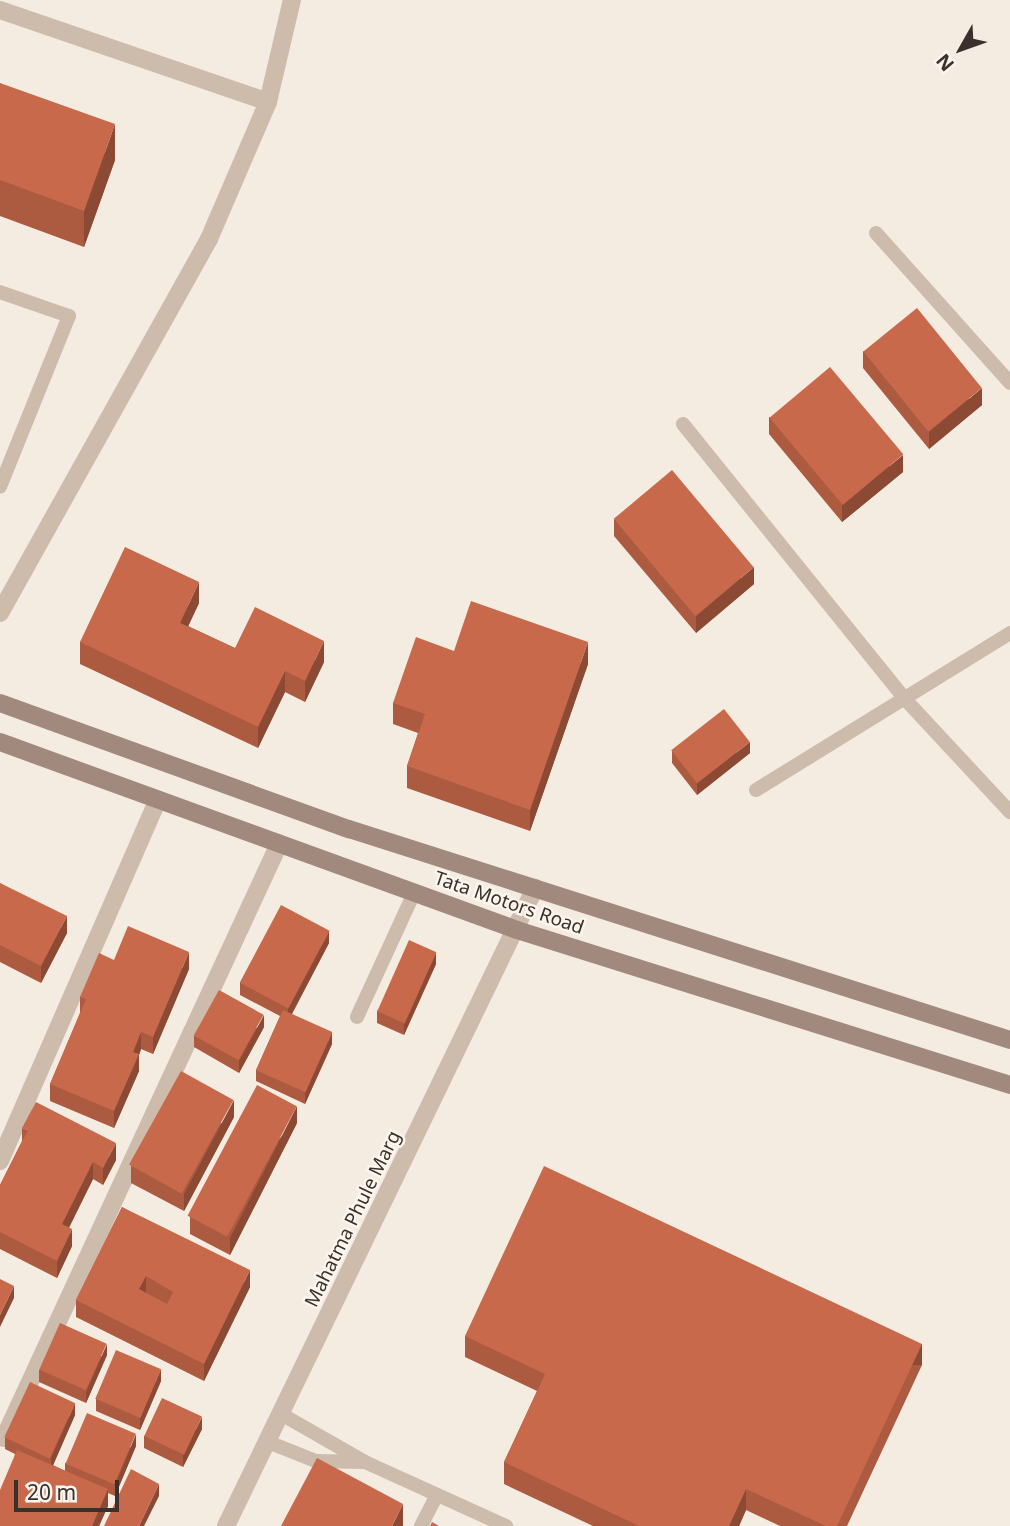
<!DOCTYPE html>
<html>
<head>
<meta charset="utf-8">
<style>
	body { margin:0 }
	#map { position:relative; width:1010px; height:1526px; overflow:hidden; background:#f4ebe1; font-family:"Noto Sans",sans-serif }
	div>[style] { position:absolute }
	.service>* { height:14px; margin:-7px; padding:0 7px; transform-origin:7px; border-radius:7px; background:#cdbbac }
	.minor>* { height:18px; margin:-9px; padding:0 9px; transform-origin:9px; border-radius:9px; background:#cdbbac }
	.tertiary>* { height:18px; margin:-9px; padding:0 9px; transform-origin:9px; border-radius:9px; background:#cdbbac }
	.secondary>* { height:18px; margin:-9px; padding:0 9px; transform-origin:9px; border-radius:9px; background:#a18a7d }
	.wall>* { inset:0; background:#ac5a40 }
	.shaded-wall>* { inset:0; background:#8c4a34; transform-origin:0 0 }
	.building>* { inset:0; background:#c8694b; transform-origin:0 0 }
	span { translate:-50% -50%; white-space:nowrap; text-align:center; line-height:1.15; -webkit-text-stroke:5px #fbf5ee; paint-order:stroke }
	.street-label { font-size:19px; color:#3b302b }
	.north { position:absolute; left:926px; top:14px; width:70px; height:70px; -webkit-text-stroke:5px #fbf5ee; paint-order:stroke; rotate:230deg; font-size:19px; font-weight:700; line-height:28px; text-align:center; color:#3b302b }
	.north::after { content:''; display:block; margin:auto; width:24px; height:32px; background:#3b302b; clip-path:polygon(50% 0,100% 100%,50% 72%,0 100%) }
	.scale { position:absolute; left:14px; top:1480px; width:105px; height:32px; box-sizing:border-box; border:4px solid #3b302b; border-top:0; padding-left:9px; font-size:21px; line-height:24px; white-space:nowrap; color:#3b302b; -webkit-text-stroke:5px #fbf5ee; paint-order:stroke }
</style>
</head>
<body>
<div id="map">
	<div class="service">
		<div style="left:876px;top:233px;width:201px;rotate:48.2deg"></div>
		<div style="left:0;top:292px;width:73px;rotate:19.2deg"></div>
		<div style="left:69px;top:316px;width:184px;rotate:112deg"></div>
		<div style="left:683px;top:424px;width:352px;rotate:51.1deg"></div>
		<div style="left:904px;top:698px;width:156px;rotate:47.1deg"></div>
		<div style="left:756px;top:790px;width:299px;rotate:-31.7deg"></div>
		<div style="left:357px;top:1017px;width:136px;rotate:-65.3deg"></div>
		<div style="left:281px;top:1414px;width:97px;rotate:29.7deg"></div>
		<div style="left:365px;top:1462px;width:155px;rotate:24.4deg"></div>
		<div style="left:268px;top:1442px;width:52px;rotate:21.6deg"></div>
		<div style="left:316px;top:1461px;width:47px;rotate:1.2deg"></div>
		<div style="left:421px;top:1526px;width:35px;rotate:-63deg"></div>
	</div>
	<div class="minor">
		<div style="left:0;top:10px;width:283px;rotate:18.9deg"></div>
		<div style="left:0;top:613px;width:428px;rotate:-60.8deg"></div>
		<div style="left:209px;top:239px;width:149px;rotate:-66.7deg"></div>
		<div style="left:268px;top:102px;width:105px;rotate:-76.8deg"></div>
		<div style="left:0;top:1161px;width:394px;rotate:-66.4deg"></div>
		<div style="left:4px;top:1438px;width:655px;rotate:-65.16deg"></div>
	</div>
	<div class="tertiary">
		<div style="left:226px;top:1526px;width:709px;rotate:-64.16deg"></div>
	</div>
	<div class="secondary">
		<div style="left:0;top:703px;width:371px;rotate:19.9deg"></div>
		<div style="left:349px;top:829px;width:694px;rotate:17.7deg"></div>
		<div style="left:0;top:742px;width:550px;rotate:19.98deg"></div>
		<div style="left:517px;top:930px;width:517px;rotate:17.45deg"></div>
	</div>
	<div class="wall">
		<div style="clip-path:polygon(0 83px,115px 160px,84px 247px,0 216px)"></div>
		<div style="clip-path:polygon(863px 351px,982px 405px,929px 449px,863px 368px)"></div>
		<div style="clip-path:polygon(769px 417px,903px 472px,842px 522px,769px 434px)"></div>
		<div style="clip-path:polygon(614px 519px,754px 584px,696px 633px,614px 536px)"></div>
		<div style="clip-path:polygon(199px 603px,188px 626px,235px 648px,324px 662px,305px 702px,285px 692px,258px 748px,80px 664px,80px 642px)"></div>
		<div style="clip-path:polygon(454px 651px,588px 664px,530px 831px,407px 788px,407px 766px,418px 733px,393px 724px,393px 703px)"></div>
		<div style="clip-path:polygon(672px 751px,750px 753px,697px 795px,672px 763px)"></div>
		<div style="clip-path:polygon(0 883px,67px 933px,41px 983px,0 962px)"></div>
		<div style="clip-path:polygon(329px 943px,292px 1014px,332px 1044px,305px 1104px,256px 1081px,256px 1070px,280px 1016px,240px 995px,240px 983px)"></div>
		<div style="clip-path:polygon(114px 960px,189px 969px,153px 1054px,141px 1049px,139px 1055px,139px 1071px,114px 1128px,50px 1101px,50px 1084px,80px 1013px,80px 997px)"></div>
		<div style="clip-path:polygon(436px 964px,404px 1035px,377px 1023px,377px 1011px)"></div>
		<div style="clip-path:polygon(264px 1027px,239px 1073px,194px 1047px,194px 1036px)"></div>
		<div style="clip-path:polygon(234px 1117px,184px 1211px,131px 1183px,131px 1166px)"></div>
		<div style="clip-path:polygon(297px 1123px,230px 1255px,190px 1234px,190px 1217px)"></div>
		<div style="clip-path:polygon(22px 1128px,116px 1160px,103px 1185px,93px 1179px,69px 1228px,72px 1246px,57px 1278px,0 1249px,0 1185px,22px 1141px)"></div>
		<div style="clip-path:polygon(122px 1207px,250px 1287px,204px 1381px,76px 1317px,76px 1300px)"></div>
		<div style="clip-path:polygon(465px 1336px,922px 1365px,847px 1526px,780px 1526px,746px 1510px,739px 1526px,593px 1526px,504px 1484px,504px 1462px,537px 1391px,465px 1357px)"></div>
		<div style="clip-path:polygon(107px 1355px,86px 1403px,39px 1382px,39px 1370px)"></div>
		<div style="clip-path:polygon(161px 1381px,140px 1430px,96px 1411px,96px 1399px)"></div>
		<div style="clip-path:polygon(75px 1415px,53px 1465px,65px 1471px,65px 1463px,136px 1446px,115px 1496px,108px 1493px,108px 1506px,99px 1526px,0 1526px,15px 1454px,5px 1449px,5px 1438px)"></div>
		<div style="clip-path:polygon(202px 1429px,183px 1467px,144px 1448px,144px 1436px)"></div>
	</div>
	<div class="shaded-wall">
		<div style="clip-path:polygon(115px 124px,115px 160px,84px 247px,84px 211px)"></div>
		<div style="clip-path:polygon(982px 388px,982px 405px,929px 449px,929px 432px)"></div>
		<div style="clip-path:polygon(903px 455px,903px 472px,842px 522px,842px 505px)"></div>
		<div style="clip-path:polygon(754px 567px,754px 584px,696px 633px,696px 616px)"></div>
		<div style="clip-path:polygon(199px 582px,199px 603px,180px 644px,180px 623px)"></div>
		<div style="clip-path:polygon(324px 641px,324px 662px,305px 702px,305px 681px)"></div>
		<div style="clip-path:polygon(588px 642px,588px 664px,530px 831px,530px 810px)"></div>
		<div style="clip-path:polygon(285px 671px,285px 692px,258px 748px,258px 727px)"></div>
		<div style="clip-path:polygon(750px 742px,750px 753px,697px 795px,697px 783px)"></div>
		<div style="clip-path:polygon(67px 916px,67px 933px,41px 983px,41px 966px)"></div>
		<div style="clip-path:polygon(329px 931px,329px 943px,288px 1021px,288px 1009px)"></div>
		<div style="clip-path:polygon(189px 952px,189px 969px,153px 1054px,153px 1037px)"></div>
		<div style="clip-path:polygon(436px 952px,436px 964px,404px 1035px,404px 1023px)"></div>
		<div style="clip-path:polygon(264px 1015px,264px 1027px,239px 1073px,239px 1061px)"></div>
		<div style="clip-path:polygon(141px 1032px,141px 1049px,139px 1055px,139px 1071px,114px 1128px,114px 1111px,133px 1052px)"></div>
		<div style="clip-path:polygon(332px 1032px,332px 1044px,305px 1104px,305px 1092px)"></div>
		<div style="clip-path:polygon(234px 1100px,234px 1117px,184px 1211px,184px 1194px)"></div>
		<div style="clip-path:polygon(297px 1106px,297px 1123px,230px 1255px,230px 1238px)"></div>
		<div style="clip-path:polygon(116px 1143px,116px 1160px,103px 1185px,103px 1168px)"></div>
		<div style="clip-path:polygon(93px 1162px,93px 1179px,62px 1241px,62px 1224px)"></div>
		<div style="clip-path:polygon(72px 1229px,72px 1246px,57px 1278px,57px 1261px)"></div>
		<div style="clip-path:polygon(250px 1270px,250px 1287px,204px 1381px,204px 1364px)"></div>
		<div style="clip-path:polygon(146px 1276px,146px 1293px,139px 1289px)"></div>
		<div style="clip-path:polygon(14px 1286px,14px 1298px,0 1327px,0 1315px)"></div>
		<div style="clip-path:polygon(107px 1344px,107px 1355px,86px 1403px,86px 1392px)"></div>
		<div style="left:922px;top:1344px;width:21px;height:201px;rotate:90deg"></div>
		<div style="clip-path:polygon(161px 1369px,161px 1381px,140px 1430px,140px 1418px)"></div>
		<div style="clip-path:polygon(75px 1403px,75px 1415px,51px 1470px,51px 1458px)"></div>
		<div style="clip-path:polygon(202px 1417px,202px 1429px,183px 1467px,183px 1455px)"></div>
		<div style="clip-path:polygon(136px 1434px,136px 1446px,115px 1496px,115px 1485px)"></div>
		<div style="clip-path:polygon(159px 1484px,159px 1496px,144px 1526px,139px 1526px)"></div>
		<div style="clip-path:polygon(108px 1489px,108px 1506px,99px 1526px,92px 1526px)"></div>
		<div style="clip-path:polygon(746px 1489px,746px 1510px,739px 1526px,729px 1526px)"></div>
		<div style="clip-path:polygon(403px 1504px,403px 1526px,392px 1526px)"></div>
	</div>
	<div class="building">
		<div style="clip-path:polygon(0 83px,115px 124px,84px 211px,0 180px)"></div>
		<div style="left:917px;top:308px;width:103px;height:69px;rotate:51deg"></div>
		<div style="left:830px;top:367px;width:114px;height:79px;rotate:50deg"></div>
		<div style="left:672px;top:470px;width:127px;height:76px;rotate:50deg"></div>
		<div style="clip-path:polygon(125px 547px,199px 582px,180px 623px,235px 648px,255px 607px,324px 641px,305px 681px,285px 671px,258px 727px,80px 642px)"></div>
		<div style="clip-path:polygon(471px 601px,588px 642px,530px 810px,407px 766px,425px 714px,393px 703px,416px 637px,454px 651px)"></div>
		<div style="left:724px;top:709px;width:42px;height:67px;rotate:52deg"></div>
		<div style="clip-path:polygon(0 883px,67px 916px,41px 966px,0 945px)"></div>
		<div style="left:281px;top:905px;width:55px;height:88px;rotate:28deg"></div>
		<div style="clip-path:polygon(128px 926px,189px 952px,153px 1037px,141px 1032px,133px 1052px,139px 1054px,114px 1111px,50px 1084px,86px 999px,80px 997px,99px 953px,114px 960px)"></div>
		<div style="left:409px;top:940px;width:30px;height:78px;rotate:24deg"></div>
		<div style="left:219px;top:990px;width:51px;height:52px;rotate:29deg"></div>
		<div style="left:283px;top:1010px;width:54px;height:66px;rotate:24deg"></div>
		<div style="left:181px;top:1071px;width:60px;height:107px;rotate:29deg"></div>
		<div style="left:257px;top:1085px;width:45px;height:148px;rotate:28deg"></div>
		<div style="clip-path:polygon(36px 1102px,116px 1143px,103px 1168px,93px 1162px,62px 1224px,72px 1229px,57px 1261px,0 1232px,0 1185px,28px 1130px,22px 1128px)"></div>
		<div style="clip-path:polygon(544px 1166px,922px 1344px,837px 1526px,826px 1526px,746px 1489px,729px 1526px,639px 1526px,504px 1462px,545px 1374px,465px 1336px)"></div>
		<div style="clip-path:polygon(evenodd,122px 1207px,250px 1270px,204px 1364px,76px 1300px,122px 1207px,146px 1276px,173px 1292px,167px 1304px,139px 1289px,146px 1276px)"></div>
		<div style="clip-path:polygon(0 1279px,14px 1286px,0 1315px)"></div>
		<div style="left:60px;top:1323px;width:51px;height:51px;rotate:24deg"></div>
		<div style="left:116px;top:1350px;width:49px;height:53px;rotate:23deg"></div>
		<div style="left:30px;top:1382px;width:50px;height:61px;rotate:25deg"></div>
		<div style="left:162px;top:1398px;width:44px;height:42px;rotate:25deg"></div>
		<div style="left:87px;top:1413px;width:53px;height:55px;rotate:23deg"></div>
		<div style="clip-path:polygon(17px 1450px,108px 1489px,92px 1526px,0 1526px,0 1490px)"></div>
		<div style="clip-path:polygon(317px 1458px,403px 1504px,392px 1526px,281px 1526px)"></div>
		<div style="clip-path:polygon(131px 1469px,159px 1484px,139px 1526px,104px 1526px)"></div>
		<div style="clip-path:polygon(432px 1522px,439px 1526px,430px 1526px)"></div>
	</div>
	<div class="street-label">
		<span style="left:509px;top:903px;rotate:19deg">Tata Motors Road</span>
		<span style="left:353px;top:1219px;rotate:-64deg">Mahatma Phule Marg</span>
	</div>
	<div class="north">N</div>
	<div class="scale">20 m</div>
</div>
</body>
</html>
